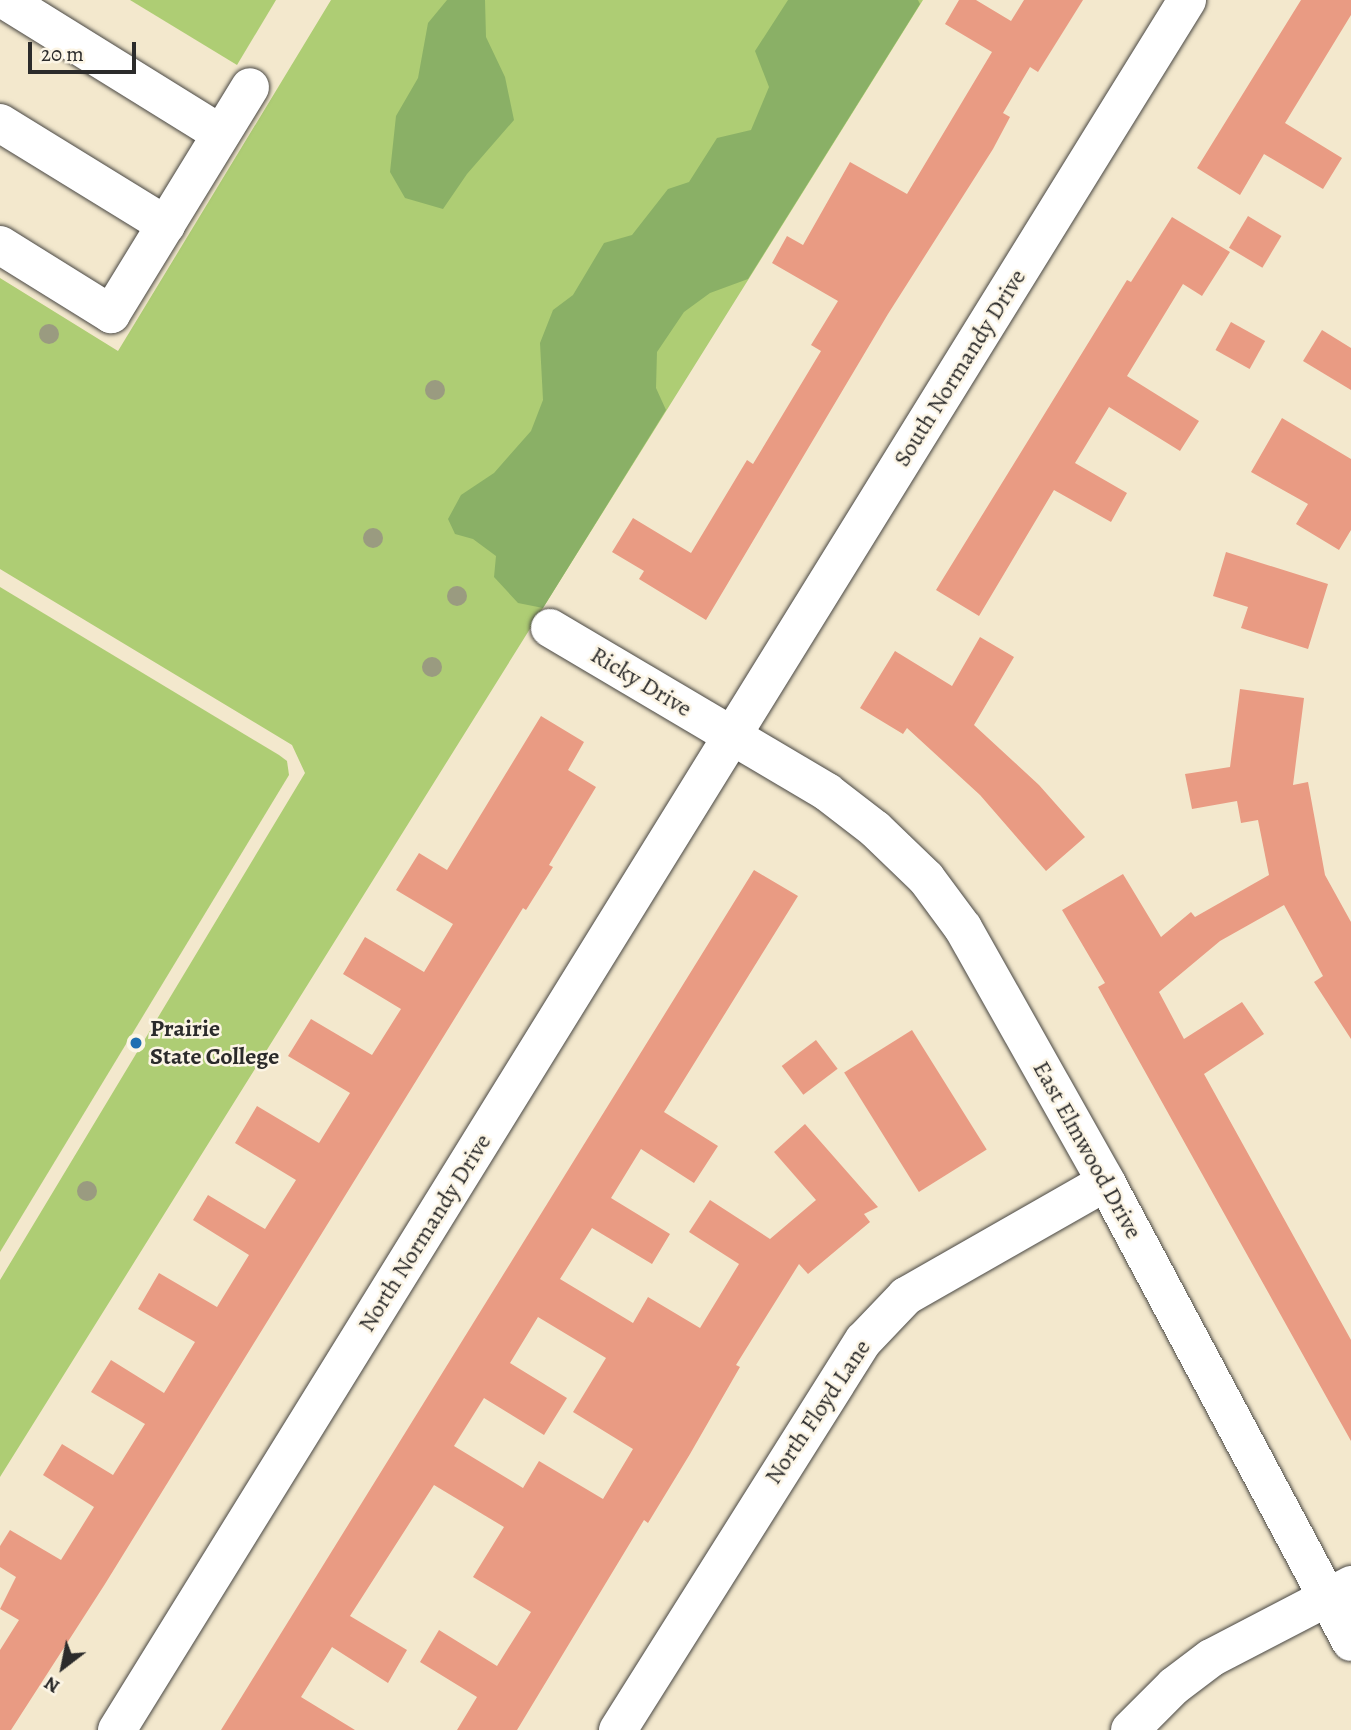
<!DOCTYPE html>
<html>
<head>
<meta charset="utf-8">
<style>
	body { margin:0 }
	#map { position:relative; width:1351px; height:1730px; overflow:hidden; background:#f3e8cd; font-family:Alegreya,serif }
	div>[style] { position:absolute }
	.green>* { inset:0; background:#aecd74 }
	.forest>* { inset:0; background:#8ab066 }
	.building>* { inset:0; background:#e99b83; transform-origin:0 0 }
	.roads { filter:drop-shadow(0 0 2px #494743) drop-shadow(0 0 2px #494743) }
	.minor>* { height:38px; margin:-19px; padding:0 19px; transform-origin:19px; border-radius:19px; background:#fff }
	.trees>* { width:20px; height:20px; margin:-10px; border-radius:50%; background:#9a9b80 }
	.dots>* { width:19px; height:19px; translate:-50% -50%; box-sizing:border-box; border:4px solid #fcf5e5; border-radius:50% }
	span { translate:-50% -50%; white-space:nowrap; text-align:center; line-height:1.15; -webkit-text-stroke:5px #fcf5e5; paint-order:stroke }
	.street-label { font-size:24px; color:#2b2b2b }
	.poi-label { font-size:24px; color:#2b2b2b; font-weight:700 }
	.left { translate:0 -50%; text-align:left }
	.north { position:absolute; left:28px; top:1632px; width:70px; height:70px; -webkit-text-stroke:5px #fcf5e5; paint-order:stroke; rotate:212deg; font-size:19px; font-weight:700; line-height:28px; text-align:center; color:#2b2b2b }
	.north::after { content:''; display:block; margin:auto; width:24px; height:32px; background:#2b2b2b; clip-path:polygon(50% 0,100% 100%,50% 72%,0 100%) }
	.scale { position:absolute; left:28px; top:42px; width:108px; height:32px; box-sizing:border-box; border:4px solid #2b2b2b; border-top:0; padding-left:9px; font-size:21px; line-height:24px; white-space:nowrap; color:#2b2b2b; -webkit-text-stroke:5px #fcf5e5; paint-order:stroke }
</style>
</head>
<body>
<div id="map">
	<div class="green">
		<div style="clip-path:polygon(130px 0,276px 0,237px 65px)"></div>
		<div style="clip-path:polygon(331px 0,923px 0,0 1477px,0 1280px,305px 773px,292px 745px,0 569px,0 278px,118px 351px)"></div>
		<div style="clip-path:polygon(0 587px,279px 755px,287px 761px,289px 775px,0 1252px)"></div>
	</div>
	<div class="forest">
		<div style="clip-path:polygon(447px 0,485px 0,486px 37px,505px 77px,514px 120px,467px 174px,443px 209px,405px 198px,390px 172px,396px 116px,418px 78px,428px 23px)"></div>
		<div style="clip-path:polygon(788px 0,918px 0,920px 4px,748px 279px,710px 293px,684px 312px,657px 352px,656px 388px,666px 410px,543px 608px,518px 603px,494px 577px,496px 556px,473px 539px,455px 534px,448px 519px,461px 495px,494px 473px,531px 431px,543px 400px,540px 343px,553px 310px,573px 295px,604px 243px,632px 235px,668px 189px,689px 182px,717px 138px,751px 130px,769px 87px,755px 51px)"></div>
	</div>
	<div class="building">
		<div style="clip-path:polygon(959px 0,976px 0,1011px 21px,1024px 0,1083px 0,1038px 72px,1030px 67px,1003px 113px,1010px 117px,993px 149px,888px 314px,706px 620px,639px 579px,644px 571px,612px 552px,633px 518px,691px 553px,747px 460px,753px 464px,821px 351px,811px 345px,838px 301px,772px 263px,787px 236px,803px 245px,850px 162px,907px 194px,992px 52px,945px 24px)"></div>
		<div style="clip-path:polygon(1301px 0,1351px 0,1351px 15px,1285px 123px,1342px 158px,1323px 189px,1264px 154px,1240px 195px,1197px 168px)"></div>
		<div style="left:1248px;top:216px;width:39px;height:37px;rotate:31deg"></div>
		<div style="clip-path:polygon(1172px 217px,1230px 252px,1202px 296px,1183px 284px,1127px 376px,1199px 421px,1180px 451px,1109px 407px,1075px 463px,1127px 493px,1111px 522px,1054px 490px,979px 616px,936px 590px,1127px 280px,1131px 282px)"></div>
		<div style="left:1231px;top:322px;width:39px;height:32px;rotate:29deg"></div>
		<div style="clip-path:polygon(1322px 330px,1351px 348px,1351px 390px,1303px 361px)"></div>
		<div style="clip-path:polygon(1282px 418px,1351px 459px,1351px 530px,1339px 550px,1296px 524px,1308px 504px,1251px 472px)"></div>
		<div style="clip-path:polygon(1226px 552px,1328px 584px,1308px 649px,1241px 628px,1248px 607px,1213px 596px)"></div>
		<div style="clip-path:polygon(980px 637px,1014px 657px,974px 725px,1039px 785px,1085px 837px,1046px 871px,980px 795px,907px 728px,903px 734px,860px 708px,895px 651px,952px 686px)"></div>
		<div style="clip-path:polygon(1240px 689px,1304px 698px,1293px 785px,1308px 782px,1325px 875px,1351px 922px,1351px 1039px,1314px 982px,1323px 976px,1284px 905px,1220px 941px,1159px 992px,1184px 1039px,1242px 1002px,1264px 1034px,1204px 1074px,1351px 1340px,1351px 1441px,1124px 1034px,1098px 987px,1105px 983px,1062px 910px,1123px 874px,1161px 937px,1191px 912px,1195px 917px,1269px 875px,1258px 820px,1241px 823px,1237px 801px,1192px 809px,1185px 774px,1230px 767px)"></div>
		<div style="clip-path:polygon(541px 716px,584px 742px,568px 770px,596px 787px,549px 865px,553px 867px,526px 910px,523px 908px,105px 1584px,11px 1730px,0 1730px,0 1650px,19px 1620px,0 1609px,16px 1577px,0 1567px,0 1546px,10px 1530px,61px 1560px,94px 1507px,43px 1475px,62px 1444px,113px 1475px,145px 1424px,91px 1392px,111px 1360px,164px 1393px,195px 1342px,138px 1309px,159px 1273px,217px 1307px,249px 1255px,193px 1220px,208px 1195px,265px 1229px,296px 1180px,235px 1143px,257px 1106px,319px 1143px,350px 1093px,288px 1056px,311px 1019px,372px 1055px,401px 1009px,343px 974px,365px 937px,424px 972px,453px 924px,396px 890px,419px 853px,447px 870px)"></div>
		<div style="clip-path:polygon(evenodd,754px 870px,798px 896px,664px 1112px,718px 1146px,694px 1183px,641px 1149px,611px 1198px,670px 1234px,652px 1264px,592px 1228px,560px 1279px,633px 1323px,648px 1297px,700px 1328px,739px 1264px,689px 1232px,710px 1200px,770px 1239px,816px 1200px,774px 1152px,805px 1124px,878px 1207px,864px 1214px,870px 1222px,808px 1274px,799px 1264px,736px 1365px,740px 1367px,690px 1454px,648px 1523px,644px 1520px,517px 1730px,457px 1730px,477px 1697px,420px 1662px,439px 1630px,497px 1666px,531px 1612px,473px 1577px,504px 1527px,434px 1485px,350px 1616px,407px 1650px,388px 1683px,332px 1647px,301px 1697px,355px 1730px,221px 1730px,754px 870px,538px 1317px,606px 1358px,573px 1412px,633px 1449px,603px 1499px,539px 1461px,523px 1488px,454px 1446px,484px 1398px,544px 1435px,567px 1398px,510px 1363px,538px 1317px)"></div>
		<div style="left:912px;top:1030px;width:141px;height:80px;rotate:58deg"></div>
		<div style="left:816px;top:1040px;width:36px;height:43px;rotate:53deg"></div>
	</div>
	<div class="roads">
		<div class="minor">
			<div style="left:5px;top:0;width:254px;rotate:31.8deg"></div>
			<div style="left:0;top:123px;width:195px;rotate:31.6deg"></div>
			<div style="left:0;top:245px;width:131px;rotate:31.9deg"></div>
			<div style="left:111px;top:314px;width:266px;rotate:-58.5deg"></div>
			<div style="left:550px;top:628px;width:322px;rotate:30.6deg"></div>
			<div style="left:827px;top:792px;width:61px;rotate:37.6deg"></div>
			<div style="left:875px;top:829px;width:71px;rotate:43.9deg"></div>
			<div style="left:926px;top:878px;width:62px;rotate:53.5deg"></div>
			<div style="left:963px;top:928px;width:291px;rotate:60.6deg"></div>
			<div style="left:1106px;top:1182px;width:521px;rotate:61.96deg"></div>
			<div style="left:117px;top:1730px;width:2034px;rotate:-58.26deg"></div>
			<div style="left:618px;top:1730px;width:461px;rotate:-57.8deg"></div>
			<div style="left:864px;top:1340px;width:61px;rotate:-46.3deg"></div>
			<div style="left:906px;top:1296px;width:230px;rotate:-29.7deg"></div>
			<div style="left:1130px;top:1730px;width:62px;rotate:-45deg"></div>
			<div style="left:1174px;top:1686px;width:46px;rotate:-37.1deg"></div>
			<div style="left:1211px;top:1658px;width:158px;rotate:-27.5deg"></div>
		</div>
	</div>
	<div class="trees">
		<div style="left:49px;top:334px"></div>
		<div style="left:435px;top:390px"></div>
		<div style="left:373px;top:538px"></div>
		<div style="left:457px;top:596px"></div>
		<div style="left:432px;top:667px"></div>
		<div style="left:87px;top:1191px"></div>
	</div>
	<div class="dots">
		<div style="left:136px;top:1043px;background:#1f6fb2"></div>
	</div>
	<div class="street-label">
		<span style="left:960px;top:368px;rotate:-58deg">South Normandy Drive</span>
		<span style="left:641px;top:682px;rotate:31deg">Ricky Drive</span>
		<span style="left:1087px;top:1150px;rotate:61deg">East Elmwood Drive</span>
		<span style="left:425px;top:1233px;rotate:-58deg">North Normandy Drive</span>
		<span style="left:818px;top:1412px;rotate:-56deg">North Floyd Lane</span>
	</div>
	<div class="poi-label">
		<span class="left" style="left:150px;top:1043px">Prairie<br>State College</span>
	</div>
	<div class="north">N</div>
	<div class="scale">20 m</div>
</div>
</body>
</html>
